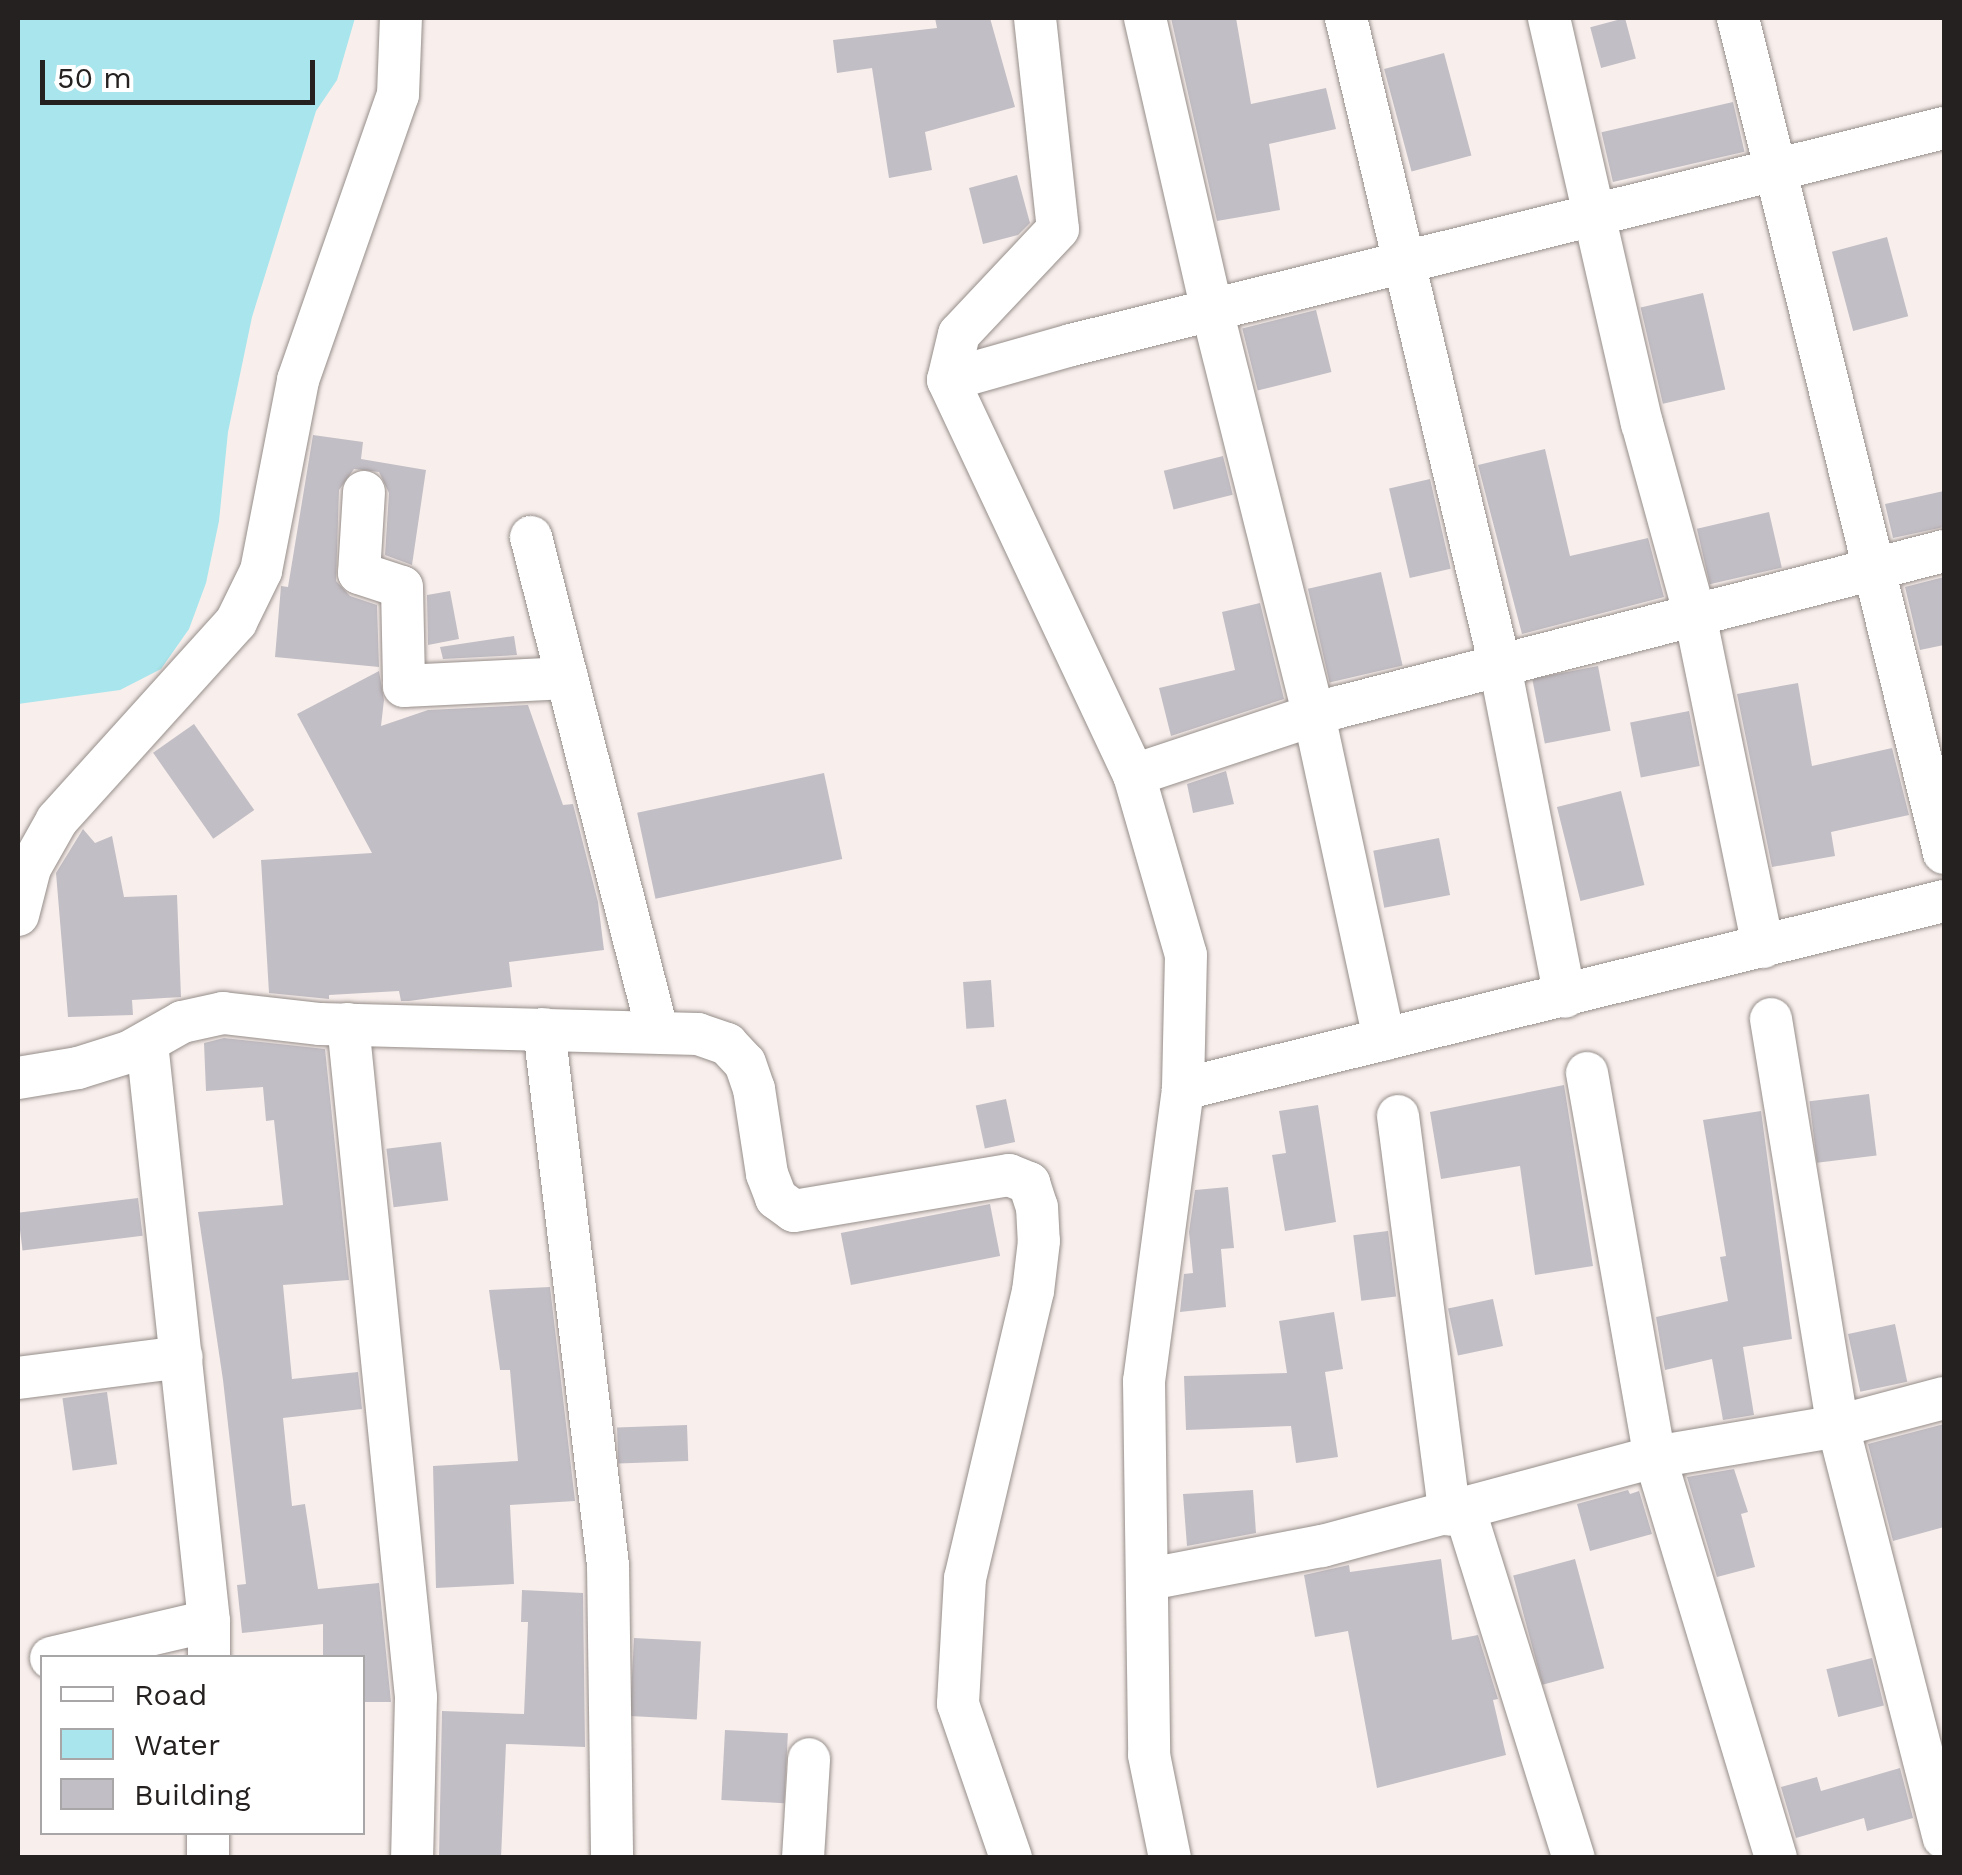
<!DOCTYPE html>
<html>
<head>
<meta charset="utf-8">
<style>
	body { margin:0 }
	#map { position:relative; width:1962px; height:1875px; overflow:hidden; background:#f8efec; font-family:"Work Sans",sans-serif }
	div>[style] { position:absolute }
	.water>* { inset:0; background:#a8e5ec }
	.building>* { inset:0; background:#c2bec5; transform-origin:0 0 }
	.roads { filter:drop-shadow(0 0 2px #968e8a) drop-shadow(0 0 2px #968e8a) }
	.street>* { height:42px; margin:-21px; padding:0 21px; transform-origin:21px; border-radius:21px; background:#fff }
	span { translate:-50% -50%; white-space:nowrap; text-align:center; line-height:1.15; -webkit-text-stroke:8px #fff; paint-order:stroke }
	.frame { position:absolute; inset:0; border:20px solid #252120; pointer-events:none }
	.legend { position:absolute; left:40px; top:1655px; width:325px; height:180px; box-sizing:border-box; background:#fff; border:2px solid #a8a6a6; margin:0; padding:12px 18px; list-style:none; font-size:30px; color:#252120 }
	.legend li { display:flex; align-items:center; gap:20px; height:50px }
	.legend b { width:50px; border:2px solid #a8a6a6 }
	.scale { position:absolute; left:40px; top:60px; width:275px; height:45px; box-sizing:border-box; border:5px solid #252120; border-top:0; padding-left:12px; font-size:30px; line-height:35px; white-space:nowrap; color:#252120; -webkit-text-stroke:8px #fff; paint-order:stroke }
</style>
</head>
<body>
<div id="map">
	<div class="water">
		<div style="clip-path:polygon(18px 18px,355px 18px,337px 80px,316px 111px,252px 317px,228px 432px,219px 521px,206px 583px,189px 629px,161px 669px,120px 690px,18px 704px)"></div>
	</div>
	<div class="building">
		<div style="clip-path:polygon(935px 18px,990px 18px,1015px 107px,925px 132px,932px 170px,889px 178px,872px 68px,837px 73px,833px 40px,937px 28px)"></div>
		<div style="clip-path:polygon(1171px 18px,1236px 18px,1251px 104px,1326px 88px,1336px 129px,1269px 144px,1280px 210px,1217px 221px)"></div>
		<div style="left:1625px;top:18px;width:42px;height:36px;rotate:75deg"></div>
		<div style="left:1444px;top:53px;width:106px;height:62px;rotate:75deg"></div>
		<div style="left:1733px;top:102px;width:51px;height:135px;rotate:77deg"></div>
		<div style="clip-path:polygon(1017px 175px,1030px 223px,1018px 235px,983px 244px,969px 188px)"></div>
		<div style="left:1887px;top:237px;width:82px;height:57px;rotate:75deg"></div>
		<div style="left:1703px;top:293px;width:99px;height:64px;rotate:77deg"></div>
		<div style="left:1316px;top:310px;width:64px;height:76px;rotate:76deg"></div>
		<div style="clip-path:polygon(313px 435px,363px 442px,361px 459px,426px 470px,412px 565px,385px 555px,389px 493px,379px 472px,354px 469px,339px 490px,336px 581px,350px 596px,377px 605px,379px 667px,275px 657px,281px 586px,288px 587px)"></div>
		<div style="clip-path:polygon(1545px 449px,1570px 556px,1648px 538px,1664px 597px,1522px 634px,1478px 465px)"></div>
		<div style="left:1223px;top:456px;width:40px;height:61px;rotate:76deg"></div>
		<div style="left:1430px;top:479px;width:92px;height:42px;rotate:77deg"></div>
		<div style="clip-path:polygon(1944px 491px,1944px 527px,1893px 538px,1885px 504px)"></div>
		<div style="left:1769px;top:512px;width:57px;height:74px;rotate:77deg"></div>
		<div style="left:1381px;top:572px;width:96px;height:75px;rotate:77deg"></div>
		<div style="clip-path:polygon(1944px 577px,1944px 645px,1920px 650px,1905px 587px)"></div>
		<div style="clip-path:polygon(450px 591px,459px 639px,428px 645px,427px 595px)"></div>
		<div style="clip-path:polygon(1260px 603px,1284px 699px,1171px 736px,1159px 688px,1235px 670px,1222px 612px)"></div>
		<div style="clip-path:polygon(514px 636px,517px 655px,443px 659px,440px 647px)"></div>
		<div style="left:1598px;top:666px;width:66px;height:67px;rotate:79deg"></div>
		<div style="clip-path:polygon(379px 671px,384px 700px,381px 726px,428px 710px,528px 705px,563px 805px,573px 804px,598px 902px,604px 950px,509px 962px,512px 987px,409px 1001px,401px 1001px,399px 991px,329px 995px,329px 999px,269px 993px,261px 860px,372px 853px,297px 714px)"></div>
		<div style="clip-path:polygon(1798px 683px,1812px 766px,1892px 748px,1909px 815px,1831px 832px,1835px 856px,1772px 867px,1737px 694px)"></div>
		<div style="left:1689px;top:711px;width:56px;height:60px;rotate:79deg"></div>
		<div style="left:194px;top:724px;width:105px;height:50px;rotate:55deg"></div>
		<div style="clip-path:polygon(1226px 771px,1234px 804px,1193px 813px,1187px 784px)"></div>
		<div style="left:824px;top:773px;width:88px;height:191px;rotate:78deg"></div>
		<div style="left:1621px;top:791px;width:97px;height:66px;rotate:76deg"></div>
		<div style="clip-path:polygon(83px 829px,95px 843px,112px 836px,124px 897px,177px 895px,181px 997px,132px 1000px,133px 1015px,68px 1017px,56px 873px)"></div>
		<div style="left:1439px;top:838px;width:58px;height:67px;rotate:79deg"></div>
		<div style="left:991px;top:980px;width:47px;height:28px;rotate:86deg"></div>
		<div style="clip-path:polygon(224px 1038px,325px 1049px,349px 1280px,283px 1285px,292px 1379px,358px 1372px,362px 1409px,283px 1418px,292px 1506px,305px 1504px,318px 1589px,379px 1583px,391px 1702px,362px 1702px,362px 1658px,323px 1658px,323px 1624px,242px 1633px,237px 1585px,246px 1584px,223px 1380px,198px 1212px,283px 1205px,274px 1120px,266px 1121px,263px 1087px,206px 1091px,204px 1043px)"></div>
		<div style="clip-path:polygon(1564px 1085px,1593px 1266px,1535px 1275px,1520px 1166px,1441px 1179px,1430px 1112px)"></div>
		<div style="left:1869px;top:1094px;width:62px;height:60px;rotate:83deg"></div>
		<div style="left:1006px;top:1099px;width:44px;height:31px;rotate:78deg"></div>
		<div style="clip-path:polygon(1318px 1105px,1336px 1222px,1285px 1231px,1272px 1155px,1286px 1153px,1279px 1111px)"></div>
		<div style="clip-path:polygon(1761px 1111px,1792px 1339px,1743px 1347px,1754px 1415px,1723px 1420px,1712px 1359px,1665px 1370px,1656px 1317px,1728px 1301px,1720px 1257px,1726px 1256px,1703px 1120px)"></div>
		<div style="left:441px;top:1142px;width:59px;height:55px;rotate:83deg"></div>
		<div style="clip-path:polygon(1228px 1187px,1234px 1248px,1221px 1249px,1226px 1307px,1180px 1312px,1184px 1274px,1193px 1273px,1189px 1232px,1195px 1190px)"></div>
		<div style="left:138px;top:1198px;width:38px;height:121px;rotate:83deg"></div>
		<div style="left:990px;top:1204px;width:53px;height:152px;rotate:79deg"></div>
		<div style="left:1388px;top:1231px;width:66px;height:35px;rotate:83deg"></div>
		<div style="clip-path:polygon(550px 1287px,575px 1501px,510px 1505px,514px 1584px,436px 1588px,433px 1466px,518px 1461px,510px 1370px,500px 1370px,489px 1290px)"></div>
		<div style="left:1493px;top:1299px;width:48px;height:46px;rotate:78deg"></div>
		<div style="clip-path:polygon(1334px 1312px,1343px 1369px,1325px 1372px,1338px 1457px,1296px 1463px,1291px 1426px,1186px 1430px,1184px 1376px,1287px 1373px,1279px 1321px)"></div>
		<div style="left:1895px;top:1324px;width:59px;height:48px;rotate:78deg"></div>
		<div style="left:107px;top:1392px;width:73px;height:45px;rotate:82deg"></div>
		<div style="clip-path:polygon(1944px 1424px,1944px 1527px,1893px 1541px,1868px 1444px)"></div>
		<div style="left:687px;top:1425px;width:36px;height:70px;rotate:88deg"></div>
		<div style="clip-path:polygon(1734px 1469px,1748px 1512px,1741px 1514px,1755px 1567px,1717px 1577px,1687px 1477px)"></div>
		<div style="clip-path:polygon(1253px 1490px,1256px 1533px,1187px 1546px,1183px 1494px)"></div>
		<div style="clip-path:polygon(1628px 1490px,1630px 1494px,1639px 1491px,1652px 1534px,1590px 1551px,1577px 1504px)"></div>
		<div style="clip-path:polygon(1441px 1559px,1452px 1640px,1478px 1635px,1498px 1699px,1493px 1700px,1506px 1755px,1377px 1788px,1348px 1631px,1315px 1637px,1304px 1575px,1349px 1565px,1350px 1572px)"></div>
		<div style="left:1575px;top:1559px;width:113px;height:64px;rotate:75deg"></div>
		<div style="clip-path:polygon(522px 1590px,583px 1593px,585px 1747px,506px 1744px,501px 1858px,439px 1858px,442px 1711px,524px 1714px,528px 1622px,521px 1622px)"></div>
		<div style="left:634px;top:1638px;width:67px;height:78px;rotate:3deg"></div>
		<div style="left:1872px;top:1658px;width:49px;height:47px;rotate:76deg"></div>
		<div style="left:725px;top:1730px;width:63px;height:70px;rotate:3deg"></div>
		<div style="clip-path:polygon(1900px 1768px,1913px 1818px,1867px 1831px,1864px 1818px,1796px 1838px,1781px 1787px,1817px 1777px,1821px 1791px)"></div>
	</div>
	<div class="roads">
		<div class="street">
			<div style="left:1035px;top:18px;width:212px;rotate:83.8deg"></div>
			<div style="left:1058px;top:229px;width:144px;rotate:133.3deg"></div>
			<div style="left:959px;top:334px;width:47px;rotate:103.4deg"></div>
			<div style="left:948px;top:380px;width:437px;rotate:64.8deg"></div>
			<div style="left:1134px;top:775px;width:187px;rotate:73.9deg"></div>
			<div style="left:1186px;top:955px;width:134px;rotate:91.3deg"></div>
			<div style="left:1183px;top:1089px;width:295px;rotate:97.6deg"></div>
			<div style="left:1144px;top:1381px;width:374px;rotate:89.2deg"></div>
			<div style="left:1149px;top:1755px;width:105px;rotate:78.5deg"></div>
			<div style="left:1145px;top:18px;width:300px;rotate:77.1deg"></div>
			<div style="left:1212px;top:310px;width:418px;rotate:75.9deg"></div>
			<div style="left:1314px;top:715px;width:332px;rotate:77.8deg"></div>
			<div style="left:1346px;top:18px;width:666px;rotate:76.63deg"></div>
			<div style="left:1500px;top:666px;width:337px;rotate:78.9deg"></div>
			<div style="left:1549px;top:18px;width:416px;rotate:77.1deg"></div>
			<div style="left:1642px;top:423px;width:199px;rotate:74.6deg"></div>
			<div style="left:1695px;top:615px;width:339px;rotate:78.4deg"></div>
			<div style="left:1738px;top:18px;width:860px;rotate:76.14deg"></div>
			<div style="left:948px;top:380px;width:128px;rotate:-15.9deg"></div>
			<div style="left:1071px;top:345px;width:900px;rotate:-13.96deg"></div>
			<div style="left:364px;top:492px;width:81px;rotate:93.5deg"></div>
			<div style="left:359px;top:573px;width:45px;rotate:18deg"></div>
			<div style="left:402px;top:587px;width:99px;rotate:88.8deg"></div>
			<div style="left:404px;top:686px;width:163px;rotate:-2.8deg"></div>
			<div style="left:531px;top:537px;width:509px;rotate:75.66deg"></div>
			<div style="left:1134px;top:775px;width:216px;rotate:-18.4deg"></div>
			<div style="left:1339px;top:707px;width:625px;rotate:-14.46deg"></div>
			<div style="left:18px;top:915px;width:49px;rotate:-75.7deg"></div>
			<div style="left:30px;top:868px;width:55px;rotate:-60.6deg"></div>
			<div style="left:57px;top:820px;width:267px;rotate:-47.9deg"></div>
			<div style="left:236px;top:622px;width:57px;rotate:-63.9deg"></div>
			<div style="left:261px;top:571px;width:195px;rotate:-79deg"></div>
			<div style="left:298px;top:380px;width:302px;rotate:-70.7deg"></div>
			<div style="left:398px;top:95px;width:77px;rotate:-87.8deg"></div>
			<div style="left:1771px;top:1019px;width:412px;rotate:80.7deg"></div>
			<div style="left:1838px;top:1426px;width:425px;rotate:75.6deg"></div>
			<div style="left:348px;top:1024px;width:676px;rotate:84.23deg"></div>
			<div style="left:416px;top:1697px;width:161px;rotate:91.4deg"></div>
			<div style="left:544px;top:1029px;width:540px;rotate:83.19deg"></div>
			<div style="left:608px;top:1565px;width:293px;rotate:89.2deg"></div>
			<div style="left:147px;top:1043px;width:581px;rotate:83.88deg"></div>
			<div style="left:209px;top:1621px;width:37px;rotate:90deg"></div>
			<div style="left:1587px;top:1073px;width:390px;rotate:80deg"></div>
			<div style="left:1655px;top:1457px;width:419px;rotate:73.2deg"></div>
			<div style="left:18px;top:1078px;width:61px;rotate:-9.5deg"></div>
			<div style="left:78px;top:1068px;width:53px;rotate:-17.4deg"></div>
			<div style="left:129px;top:1052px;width:61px;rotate:-29.5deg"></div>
			<div style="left:182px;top:1022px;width:42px;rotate:-12.4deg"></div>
			<div style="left:223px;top:1013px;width:98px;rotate:6.5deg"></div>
			<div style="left:320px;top:1024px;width:378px;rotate:1.5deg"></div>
			<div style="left:698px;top:1034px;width:31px;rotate:19deg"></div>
			<div style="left:727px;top:1044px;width:26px;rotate:47deg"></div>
			<div style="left:745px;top:1063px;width:28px;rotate:71deg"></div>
			<div style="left:754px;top:1089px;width:86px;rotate:81.3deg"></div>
			<div style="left:767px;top:1174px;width:26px;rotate:69deg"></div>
			<div style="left:776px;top:1198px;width:22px;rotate:36deg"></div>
			<div style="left:794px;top:1211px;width:218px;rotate:-9.5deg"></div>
			<div style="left:1009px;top:1175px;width:22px;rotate:22deg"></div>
			<div style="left:1029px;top:1183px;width:25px;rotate:72deg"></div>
			<div style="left:1037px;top:1207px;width:34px;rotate:87deg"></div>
			<div style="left:1039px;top:1241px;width:50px;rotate:96.8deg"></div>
			<div style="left:1033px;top:1291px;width:295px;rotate:103.3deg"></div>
			<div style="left:965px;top:1578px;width:126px;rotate:93.2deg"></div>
			<div style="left:958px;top:1704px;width:163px;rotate:71deg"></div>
			<div style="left:1183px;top:1089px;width:784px;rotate:-13.88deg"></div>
			<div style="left:1398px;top:1116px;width:402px;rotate:82.6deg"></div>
			<div style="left:18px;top:1378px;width:165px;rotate:-7.3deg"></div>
			<div style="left:1465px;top:1511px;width:364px;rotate:72.6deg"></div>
			<div style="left:1150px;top:1579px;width:175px;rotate:-10.9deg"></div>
			<div style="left:1322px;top:1546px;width:345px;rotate:-15deg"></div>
			<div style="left:1655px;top:1457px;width:186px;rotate:-9.6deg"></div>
			<div style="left:1838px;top:1426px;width:110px;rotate:-14.8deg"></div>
			<div style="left:51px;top:1658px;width:162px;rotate:-13.2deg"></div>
			<div style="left:208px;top:1858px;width:26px;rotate:-90deg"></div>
			<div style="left:803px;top:1858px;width:99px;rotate:-86.5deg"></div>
		</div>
	</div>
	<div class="frame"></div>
	<ul class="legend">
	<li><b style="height:12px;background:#fff"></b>Road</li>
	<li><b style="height:28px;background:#a8e5ec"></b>Water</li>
	<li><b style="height:28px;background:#c2bec5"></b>Building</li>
	</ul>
	<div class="scale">50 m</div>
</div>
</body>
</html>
